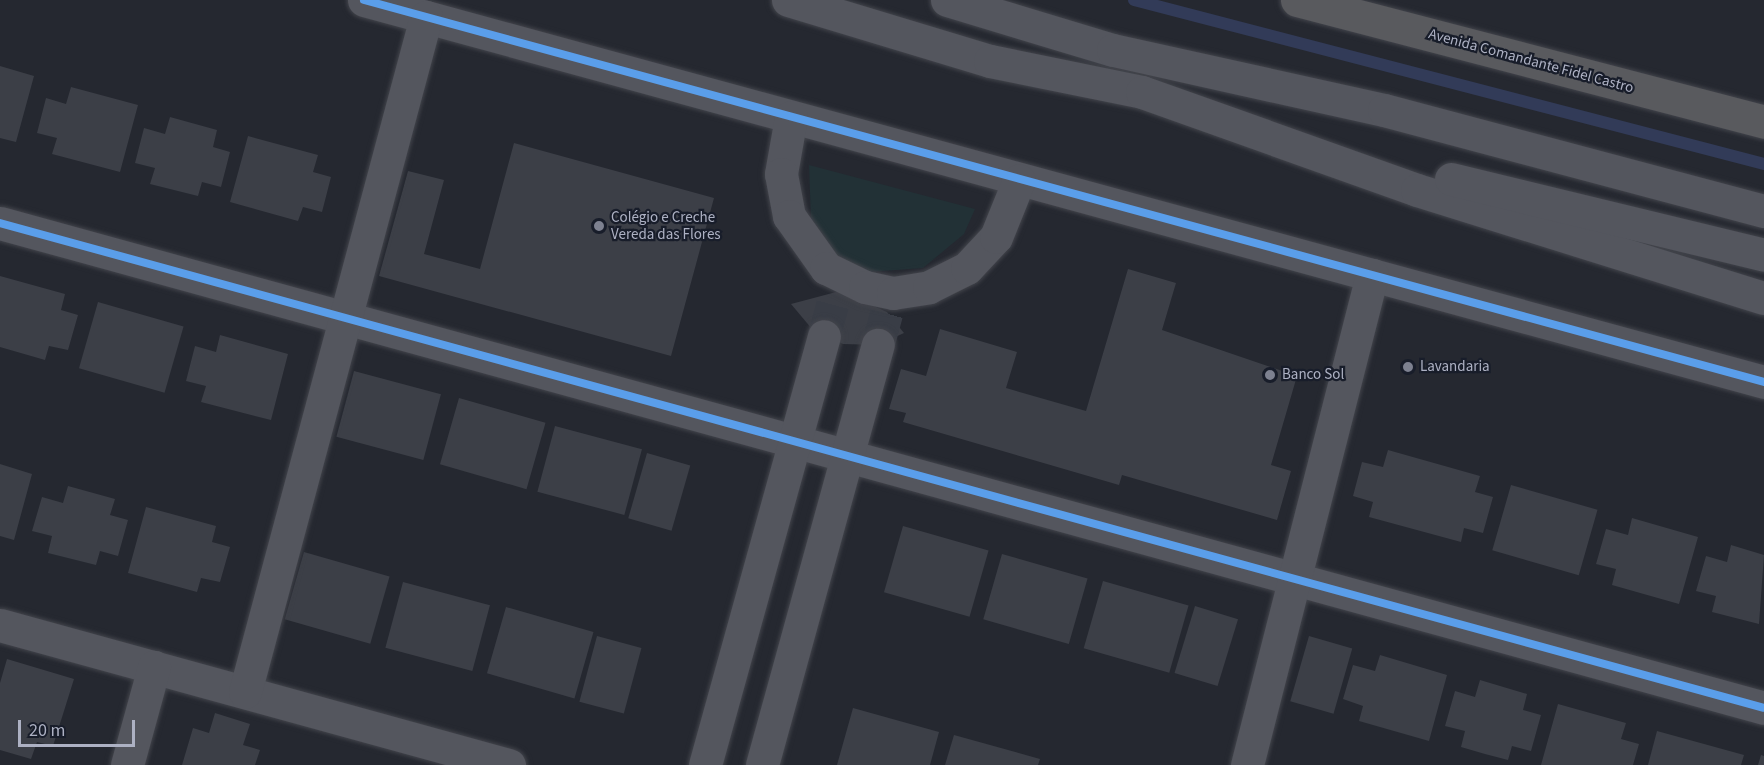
<!DOCTYPE html>
<html>
<head>
<meta charset="utf-8">
<style>
	body { margin:0 }
	#map { position:relative; width:1764px; height:765px; overflow:hidden; background:#252830; font-family:"Source Sans 3",sans-serif }
	div>[style] { position:absolute }
	.green>* { inset:0; background:#223136 }
	.stream>* { height:12px; margin:-6px; padding:0 6px; transform-origin:6px; border-radius:6px; background:#323b58 }
	.building>* { inset:0; background:#3c3f47; transform-origin:0 0 }
	.minor-tunnel>* { height:33px; margin-top:-16.5px; transform-origin:0; background:repeating-linear-gradient(90deg,#393d46 0 33px,transparent 0 49px) }
	.roads { filter:drop-shadow(0 0 2px #42444b) drop-shadow(0 0 2px #42444b) }
	.minor>* { height:33px; margin:-16.5px; padding:0 16.5px; transform-origin:16.5px; border-radius:16.5px; background:#54565e }
	.motorway>* { height:33px; margin:-16.5px; padding:0 16.5px; transform-origin:16.5px; border-radius:16.5px; background:#595a5e }
	.cycleway>* { height:8px; margin:-4px; padding:0 4px; transform-origin:4px; border-radius:4px; background:#5a9eea }
	.dots>* { width:16px; height:16px; translate:-50% -50%; box-sizing:border-box; border:3px solid #181d2a; border-radius:50% }
	span { translate:-50% -50%; white-space:nowrap; text-align:center; line-height:1.15; -webkit-text-stroke:4.5px #181d2a; paint-order:stroke }
	.street-label { font-size:15px; color:#adb1c3 }
	.poi-label { font-size:15px; color:#adb1c3 }
	.left { translate:0 -50%; text-align:left }
	.scale { position:absolute; left:18px; top:720px; width:117px; height:27px; box-sizing:border-box; border:3px solid #adb1c3; border-top:0; padding-left:8px; font-size:18px; line-height:21px; white-space:nowrap; color:#adb1c3; -webkit-text-stroke:4px #181d2a; paint-order:stroke }
</style>
</head>
<body>
<div id="map">
	<div class="green">
		<div style="clip-path:polygon(809px 165px,975px 209px,964px 234px,923px 268px,869px 272px,844px 261px,824px 242px,811px 218px)"></div>
	</div>
	<div class="stream">
		<div style="left:1134px;top:0;width:651px;rotate:14.59deg"></div>
	</div>
	<div class="building">
		<div style="clip-path:polygon(0 66px,34px 76px,16px 142px,0 138px)"></div>
		<div style="clip-path:polygon(71px 87px,138px 105px,120px 172px,52px 154px,57px 138px,37px 133px,46px 98px,66px 104px)"></div>
		<div style="clip-path:polygon(170px 117px,217px 130px,213px 147px,230px 152px,221px 187px,202px 182px,198px 196px,150px 184px,155px 168px,135px 163px,144px 128px,165px 134px)"></div>
		<div style="clip-path:polygon(248px 136px,318px 155px,313px 172px,331px 177px,322px 212px,303px 207px,298px 221px,230px 202px)"></div>
		<div style="clip-path:polygon(514px 143px,714px 198px,671px 356px,379px 276px,408px 171px,444px 180px,424px 254px,480px 269px)"></div>
		<div style="clip-path:polygon(1128px 269px,1176px 283px,1162px 330px,1297px 376px,1271px 465px,1291px 471px,1277px 520px,1122px 475px,1119px 485px,903px 422px,906px 413px,889px 409px,901px 369px,926px 376px,940px 329px,1017px 352px,1006px 388px,1086px 411px)"></div>
		<div style="clip-path:polygon(0 276px,65px 294px,61px 310px,78px 315px,68px 350px,49px 346px,45px 360px,0 347px)"></div>
		<div style="clip-path:polygon(840px 291px,887px 312px,904px 333px,878px 345px,843px 344px,812px 329px,791px 304px)"></div>
		<div style="left:98px;top:302px;width:89px;height:69px;rotate:16deg"></div>
		<div style="clip-path:polygon(220px 335px,288px 354px,271px 420px,201px 402px,206px 386px,186px 381px,195px 346px,216px 352px)"></div>
		<div style="left:354px;top:371px;width:90px;height:68px;rotate:15deg"></div>
		<div style="left:459px;top:398px;width:90px;height:69px;rotate:16deg"></div>
		<div style="left:555px;top:426px;width:90px;height:68px;rotate:15deg"></div>
		<div style="clip-path:polygon(1388px 450px,1480px 476px,1475px 492px,1493px 497px,1483px 533px,1464px 528px,1461px 542px,1369px 517px,1373px 502px,1353px 496px,1362px 462px,1383px 467px)"></div>
		<div style="left:647px;top:453px;width:45px;height:68px;rotate:16deg"></div>
		<div style="clip-path:polygon(0 464px,32px 474px,14px 540px,0 536px)"></div>
		<div style="left:1511px;top:485px;width:90px;height:68px;rotate:16deg"></div>
		<div style="clip-path:polygon(68px 486px,115px 499px,110px 515px,128px 520px,118px 556px,100px 551px,96px 565px,48px 553px,52px 536px,32px 531px,42px 497px,63px 503px)"></div>
		<div style="clip-path:polygon(146px 507px,216px 526px,212px 542px,230px 547px,220px 582px,201px 578px,197px 592px,128px 573px)"></div>
		<div style="clip-path:polygon(1632px 518px,1698px 537px,1679px 604px,1612px 585px,1616px 569px,1596px 564px,1606px 529px,1628px 535px)"></div>
		<div style="left:903px;top:526px;width:89px;height:69px;rotate:16deg"></div>
		<div style="clip-path:polygon(1731px 545px,1764px 555px,1759px 624px,1712px 612px,1716px 596px,1696px 591px,1706px 556px,1727px 562px)"></div>
		<div style="left:304px;top:552px;width:89px;height:70px;rotate:16deg"></div>
		<div style="left:1002px;top:554px;width:89px;height:68px;rotate:16deg"></div>
		<div style="left:1103px;top:581px;width:89px;height:70px;rotate:16deg"></div>
		<div style="left:403px;top:582px;width:90px;height:68px;rotate:15deg"></div>
		<div style="left:1195px;top:606px;width:45px;height:70px;rotate:17deg"></div>
		<div style="left:506px;top:607px;width:91px;height:69px;rotate:16deg"></div>
		<div style="left:597px;top:636px;width:46px;height:68px;rotate:15deg"></div>
		<div style="left:1309px;top:636px;width:45px;height:68px;rotate:16deg"></div>
		<div style="clip-path:polygon(1380px 655px,1447px 675px,1429px 741px,1359px 721px,1363px 706px,1343px 699px,1353px 665px,1375px 671px)"></div>
		<div style="clip-path:polygon(7px 659px,74px 679px,53px 746px,37px 742px,31px 759px,0 750px,0 683px)"></div>
		<div style="clip-path:polygon(1480px 680px,1527px 694px,1523px 710px,1541px 715px,1531px 751px,1512px 746px,1508px 760px,1485px 754px,1461px 747px,1465px 731px,1445px 726px,1455px 691px,1475px 697px)"></div>
		<div style="clip-path:polygon(1558px 704px,1626px 723px,1621px 739px,1639px 744px,1633px 765px,1541px 765px)"></div>
		<div style="clip-path:polygon(853px 708px,939px 732px,930px 765px,837px 765px)"></div>
		<div style="clip-path:polygon(215px 713px,250px 724px,243px 745px,260px 750px,255px 765px,182px 765px,193px 728px,209px 733px)"></div>
		<div style="clip-path:polygon(1657px 731px,1744px 755px,1741px 765px,1648px 765px)"></div>
		<div style="clip-path:polygon(954px 735px,1040px 759px,1038px 765px,945px 765px)"></div>
		<div style="clip-path:polygon(1761px 755px,1764px 756px,1764px 765px,1758px 765px)"></div>
	</div>
	<div class="minor-tunnel">
		<div style="left:824px;top:336px;width:46px;rotate:-74.7deg"></div>
		<div style="left:878px;top:345px;width:34px;rotate:-75deg"></div>
	</div>
	<div class="roads">
		<div class="minor">
			<div style="left:364px;top:0;width:1451px;rotate:15.26deg"></div>
			<div style="left:788px;top:0;width:211px;rotate:16.8deg"></div>
			<div style="left:990px;top:61px;width:155px;rotate:11.5deg"></div>
			<div style="left:1142px;top:92px;width:292px;rotate:19.6deg"></div>
			<div style="left:1417px;top:190px;width:363px;rotate:17.3deg"></div>
			<div style="left:947px;top:0;width:173px;rotate:16.8deg"></div>
			<div style="left:1113px;top:50px;width:278px;rotate:12.5deg"></div>
			<div style="left:1384px;top:110px;width:393px;rotate:14.9deg"></div>
			<div style="left:791px;top:117px;width:58px;rotate:100deg"></div>
			<div style="left:781px;top:174px;width:43px;rotate:79.2deg"></div>
			<div style="left:789px;top:216px;width:64px;rotate:54.6deg"></div>
			<div style="left:826px;top:268px;width:43px;rotate:26deg"></div>
			<div style="left:865px;top:287px;width:29px;rotate:12deg"></div>
			<div style="left:893px;top:293px;width:36px;rotate:-9deg"></div>
			<div style="left:929px;top:287px;width:42px;rotate:-26.6deg"></div>
			<div style="left:967px;top:268px;width:42px;rotate:-46.9deg"></div>
			<div style="left:996px;top:237px;width:61px;rotate:-68deg"></div>
			<div style="left:1451px;top:179px;width:322px;rotate:13.6deg"></div>
			<div style="left:0;top:223px;width:1829px;rotate:15.37deg"></div>
			<div style="left:0;top:625px;width:528px;rotate:15.38deg"></div>
			<div style="left:245px;top:692px;width:699px;rotate:-74.99deg"></div>
			<div style="left:127px;top:765px;width:102px;rotate:-74.6deg"></div>
			<div style="left:705px;top:765px;width:445px;rotate:-74.5deg"></div>
			<div style="left:762px;top:765px;width:436px;rotate:-74.6deg"></div>
			<div style="left:1247px;top:765px;width:506px;rotate:-75.69deg"></div>
		</div>
		<div class="motorway">
			<div style="left:1297px;top:0;width:483px;rotate:14.6deg"></div>
		</div>
	</div>
	<div class="cycleway">
		<div style="left:364px;top:0;width:1451px;rotate:15.26deg"></div>
		<div style="left:0;top:223px;width:1829px;rotate:15.37deg"></div>
	</div>
	<div class="dots">
		<div style="left:599px;top:226px;background:#7d8190"></div>
		<div style="left:1408px;top:367px;background:#7d8190"></div>
		<div style="left:1270px;top:375px;background:#7d8190"></div>
	</div>
	<div class="street-label">
		<span style="left:1531px;top:61px;rotate:15deg">Avenida Comandante Fidel Castro</span>
	</div>
	<div class="poi-label">
		<span class="left" style="left:611px;top:226px">Colégio e Creche<br>Vereda das Flores</span>
		<span class="left" style="left:1420px;top:367px">Lavandaria</span>
		<span class="left" style="left:1282px;top:375px">Banco Sol</span>
	</div>
	<div class="scale">20 m</div>
</div>
</body>
</html>
